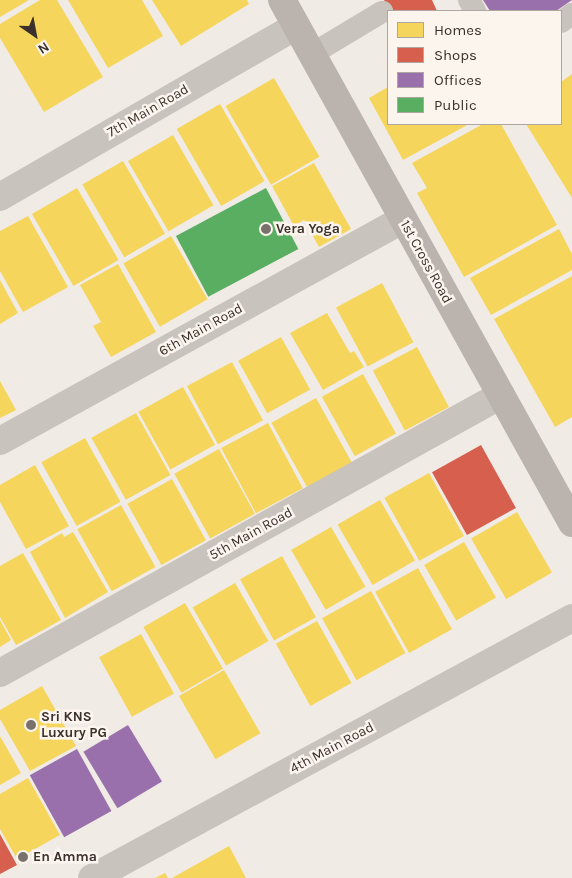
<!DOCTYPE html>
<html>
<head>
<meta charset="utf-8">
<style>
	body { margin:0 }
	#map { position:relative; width:572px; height:878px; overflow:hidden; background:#f0ebe5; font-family:Karla,sans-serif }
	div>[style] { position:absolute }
	.homes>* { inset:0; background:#f6d55c; transform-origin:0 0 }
	.shops>* { inset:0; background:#d6604d; transform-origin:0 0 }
	.offices>* { inset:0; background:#9970ab; transform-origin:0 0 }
	.public>* { inset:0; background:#5aae61; transform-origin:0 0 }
	.lane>* { height:22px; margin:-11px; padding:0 11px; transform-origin:11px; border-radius:11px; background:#c9c3be }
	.street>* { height:28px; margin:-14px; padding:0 14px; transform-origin:14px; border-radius:14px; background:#c9c3be }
	.secondary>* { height:28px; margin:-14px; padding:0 14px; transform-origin:14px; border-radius:14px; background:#bab3ae }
	.dots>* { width:14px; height:14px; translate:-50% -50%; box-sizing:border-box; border:2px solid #fbf5ee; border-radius:50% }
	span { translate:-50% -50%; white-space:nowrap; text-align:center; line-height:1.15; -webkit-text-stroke:5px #fbf5ee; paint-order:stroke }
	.street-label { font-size:14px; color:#3b302b }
	.poi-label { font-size:14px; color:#3b302b; font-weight:700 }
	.left { translate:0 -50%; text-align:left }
	.legend { position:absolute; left:387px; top:10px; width:175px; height:115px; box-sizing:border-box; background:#fbf5ee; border:1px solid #aea6a0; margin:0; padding:6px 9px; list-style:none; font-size:15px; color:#3b302b }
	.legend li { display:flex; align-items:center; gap:10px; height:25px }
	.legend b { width:25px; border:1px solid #aea6a0 }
	.north { position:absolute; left:10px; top:10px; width:50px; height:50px; -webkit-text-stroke:4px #fbf5ee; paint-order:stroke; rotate:147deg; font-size:14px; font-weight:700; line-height:20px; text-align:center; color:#3b302b }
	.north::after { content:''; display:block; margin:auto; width:18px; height:22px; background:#3b302b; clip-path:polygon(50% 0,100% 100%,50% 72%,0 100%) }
</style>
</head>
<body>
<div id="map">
	<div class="homes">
		<div style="clip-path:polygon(0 0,29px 0,0 17px)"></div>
		<div style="clip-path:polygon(40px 0,57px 0,103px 77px,44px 112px,0 38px,0 24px)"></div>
		<div style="clip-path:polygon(68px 0,142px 0,163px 36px,108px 68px)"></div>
		<div style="clip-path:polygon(152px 0,247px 0,249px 4px,181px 46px)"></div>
		<div style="clip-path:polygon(572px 74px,572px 198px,526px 124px,561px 124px,561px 82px)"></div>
		<div style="left:274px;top:78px;width:91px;height:56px;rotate:60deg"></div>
		<div style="clip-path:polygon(388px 87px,388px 124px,469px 124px,403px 160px,369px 98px)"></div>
		<div style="left:220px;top:104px;width:89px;height:50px;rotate:60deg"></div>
		<div style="clip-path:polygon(483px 124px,501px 124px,557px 225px,464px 277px,417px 193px,427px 188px,412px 163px)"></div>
		<div style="left:173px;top:135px;width:81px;height:52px;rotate:60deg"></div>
		<div style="left:123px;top:161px;width:84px;height:47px;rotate:60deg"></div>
		<div style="clip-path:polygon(314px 163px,351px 229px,319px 247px,304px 220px,294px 226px,272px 186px)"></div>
		<div style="left:77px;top:188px;width:83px;height:52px;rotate:60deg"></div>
		<div style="clip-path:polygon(28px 216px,68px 287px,23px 312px,0 271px,0 231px)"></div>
		<div style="clip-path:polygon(559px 229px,572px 254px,572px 270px,491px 315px,470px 278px)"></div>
		<div style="left:171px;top:236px;width:73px;height:55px;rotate:60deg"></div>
		<div style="clip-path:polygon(118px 264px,156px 332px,111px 357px,93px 326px,101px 322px,80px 285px)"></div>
		<div style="clip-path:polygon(572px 276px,572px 417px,555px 427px,494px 319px)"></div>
		<div style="clip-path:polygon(0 280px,18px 313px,0 324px)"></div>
		<div style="left:382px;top:283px;width:67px;height:52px;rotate:62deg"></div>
		<div style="clip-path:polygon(327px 313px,350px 353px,354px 351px,364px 367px,323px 390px,290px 333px)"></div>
		<div style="left:281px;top:337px;width:60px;height:49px;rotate:61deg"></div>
		<div style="left:417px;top:347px;width:68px;height:50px;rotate:62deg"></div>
		<div style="left:232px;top:362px;width:66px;height:51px;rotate:62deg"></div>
		<div style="left:363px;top:374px;width:68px;height:47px;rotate:61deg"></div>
		<div style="clip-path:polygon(0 381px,16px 410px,0 418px)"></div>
		<div style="left:183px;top:387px;width:66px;height:51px;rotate:61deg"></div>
		<div style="left:316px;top:398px;width:74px;height:51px;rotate:61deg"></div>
		<div style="left:136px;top:413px;width:71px;height:51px;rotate:61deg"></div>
		<div style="left:268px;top:423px;width:74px;height:53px;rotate:62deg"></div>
		<div style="left:85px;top:438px;width:73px;height:50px;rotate:61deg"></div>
		<div style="left:219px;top:449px;width:74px;height:51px;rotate:61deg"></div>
		<div style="clip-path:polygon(35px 465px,69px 526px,26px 549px,0 502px,0 485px)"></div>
		<div style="left:429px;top:473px;width:72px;height:51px;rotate:61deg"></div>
		<div style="left:172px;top:479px;width:70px;height:51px;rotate:61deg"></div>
		<div style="left:380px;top:500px;width:70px;height:49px;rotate:60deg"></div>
		<div style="left:121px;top:505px;width:71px;height:50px;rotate:61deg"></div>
		<div style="left:517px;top:512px;width:70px;height:53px;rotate:60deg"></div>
		<div style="left:331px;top:527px;width:69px;height:46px;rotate:60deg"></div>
		<div style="clip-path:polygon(73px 532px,108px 592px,65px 618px,30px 552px,62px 533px,64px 537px)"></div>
		<div style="left:464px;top:542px;width:64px;height:46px;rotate:60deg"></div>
		<div style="clip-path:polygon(23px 553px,61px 620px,16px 645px,0 617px,0 566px)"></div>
		<div style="left:282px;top:556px;width:70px;height:48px;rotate:61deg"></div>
		<div style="left:418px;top:568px;width:70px;height:49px;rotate:61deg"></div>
		<div style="left:235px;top:583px;width:67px;height:49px;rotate:60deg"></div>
		<div style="left:371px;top:591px;width:71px;height:56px;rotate:61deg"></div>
		<div style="left:185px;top:603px;width:76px;height:48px;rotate:60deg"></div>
		<div style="clip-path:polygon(0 620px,11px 640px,0 647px)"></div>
		<div style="left:317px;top:621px;width:71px;height:47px;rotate:61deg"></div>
		<div style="left:141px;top:634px;width:68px;height:48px;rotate:61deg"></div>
		<div style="left:224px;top:670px;width:73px;height:52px;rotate:60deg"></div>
		<div style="clip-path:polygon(42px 686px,76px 746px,30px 771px,0 719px,0 710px)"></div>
		<div style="clip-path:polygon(0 736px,21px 773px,0 785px)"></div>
		<div style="clip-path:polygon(28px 778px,60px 835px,17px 859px,0 829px,0 794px)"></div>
		<div style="clip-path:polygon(229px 846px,246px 878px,172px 878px)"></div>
		<div style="clip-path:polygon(165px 873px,168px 878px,155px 878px)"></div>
	</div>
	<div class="shops">
		<div style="clip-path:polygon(384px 0,432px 0,437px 11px,390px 11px)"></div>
		<div style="left:481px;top:445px;width:72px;height:56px;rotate:61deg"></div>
		<div style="clip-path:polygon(0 834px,17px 865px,0 874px)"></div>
	</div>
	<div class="offices">
		<div style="clip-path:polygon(483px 0,572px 0,556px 11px,490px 11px)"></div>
		<div style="left:128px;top:725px;width:66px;height:52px;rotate:59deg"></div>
		<div style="left:77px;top:749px;width:71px;height:54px;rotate:61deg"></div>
	</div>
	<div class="public">
		<div style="left:266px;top:188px;width:69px;height:102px;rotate:62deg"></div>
	</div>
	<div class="lane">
		<div style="left:469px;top:0;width:13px;rotate:61deg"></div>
		<div style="left:561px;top:22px;width:14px;rotate:-36deg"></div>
		<div style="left:312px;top:54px;width:82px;rotate:-31deg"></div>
	</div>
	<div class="street">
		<div style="left:0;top:197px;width:342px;rotate:-30deg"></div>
		<div style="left:0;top:441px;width:459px;rotate:-28.8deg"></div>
		<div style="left:0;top:673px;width:573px;rotate:-29.03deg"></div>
		<div style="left:92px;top:878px;width:546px;rotate:-28.44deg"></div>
	</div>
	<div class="secondary">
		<div style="left:282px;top:0;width:598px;rotate:60.99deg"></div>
	</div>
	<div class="dots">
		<div style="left:266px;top:229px;background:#7a716c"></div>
		<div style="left:31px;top:725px;background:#7a716c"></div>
		<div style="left:23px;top:857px;background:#7a716c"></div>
	</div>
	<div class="street-label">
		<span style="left:148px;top:111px;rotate:-30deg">7th Main Road</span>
		<span style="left:426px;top:262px;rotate:61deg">1st Cross Road</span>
		<span style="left:201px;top:330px;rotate:-29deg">6th Main Road</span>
		<span style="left:251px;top:534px;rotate:-29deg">5th Main Road</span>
		<span style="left:332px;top:748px;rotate:-28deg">4th Main Road</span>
	</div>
	<div class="poi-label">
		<span class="left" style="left:276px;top:229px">Vera Yoga</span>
		<span class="left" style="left:41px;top:725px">Sri KNS<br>Luxury PG</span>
		<span class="left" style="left:33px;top:857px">En Amma</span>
	</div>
	<ul class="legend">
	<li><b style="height:14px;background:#f6d55c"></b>Homes</li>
	<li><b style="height:14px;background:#d6604d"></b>Shops</li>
	<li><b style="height:14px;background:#9970ab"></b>Offices</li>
	<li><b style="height:14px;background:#5aae61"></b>Public</li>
	</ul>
	<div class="north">N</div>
</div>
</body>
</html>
